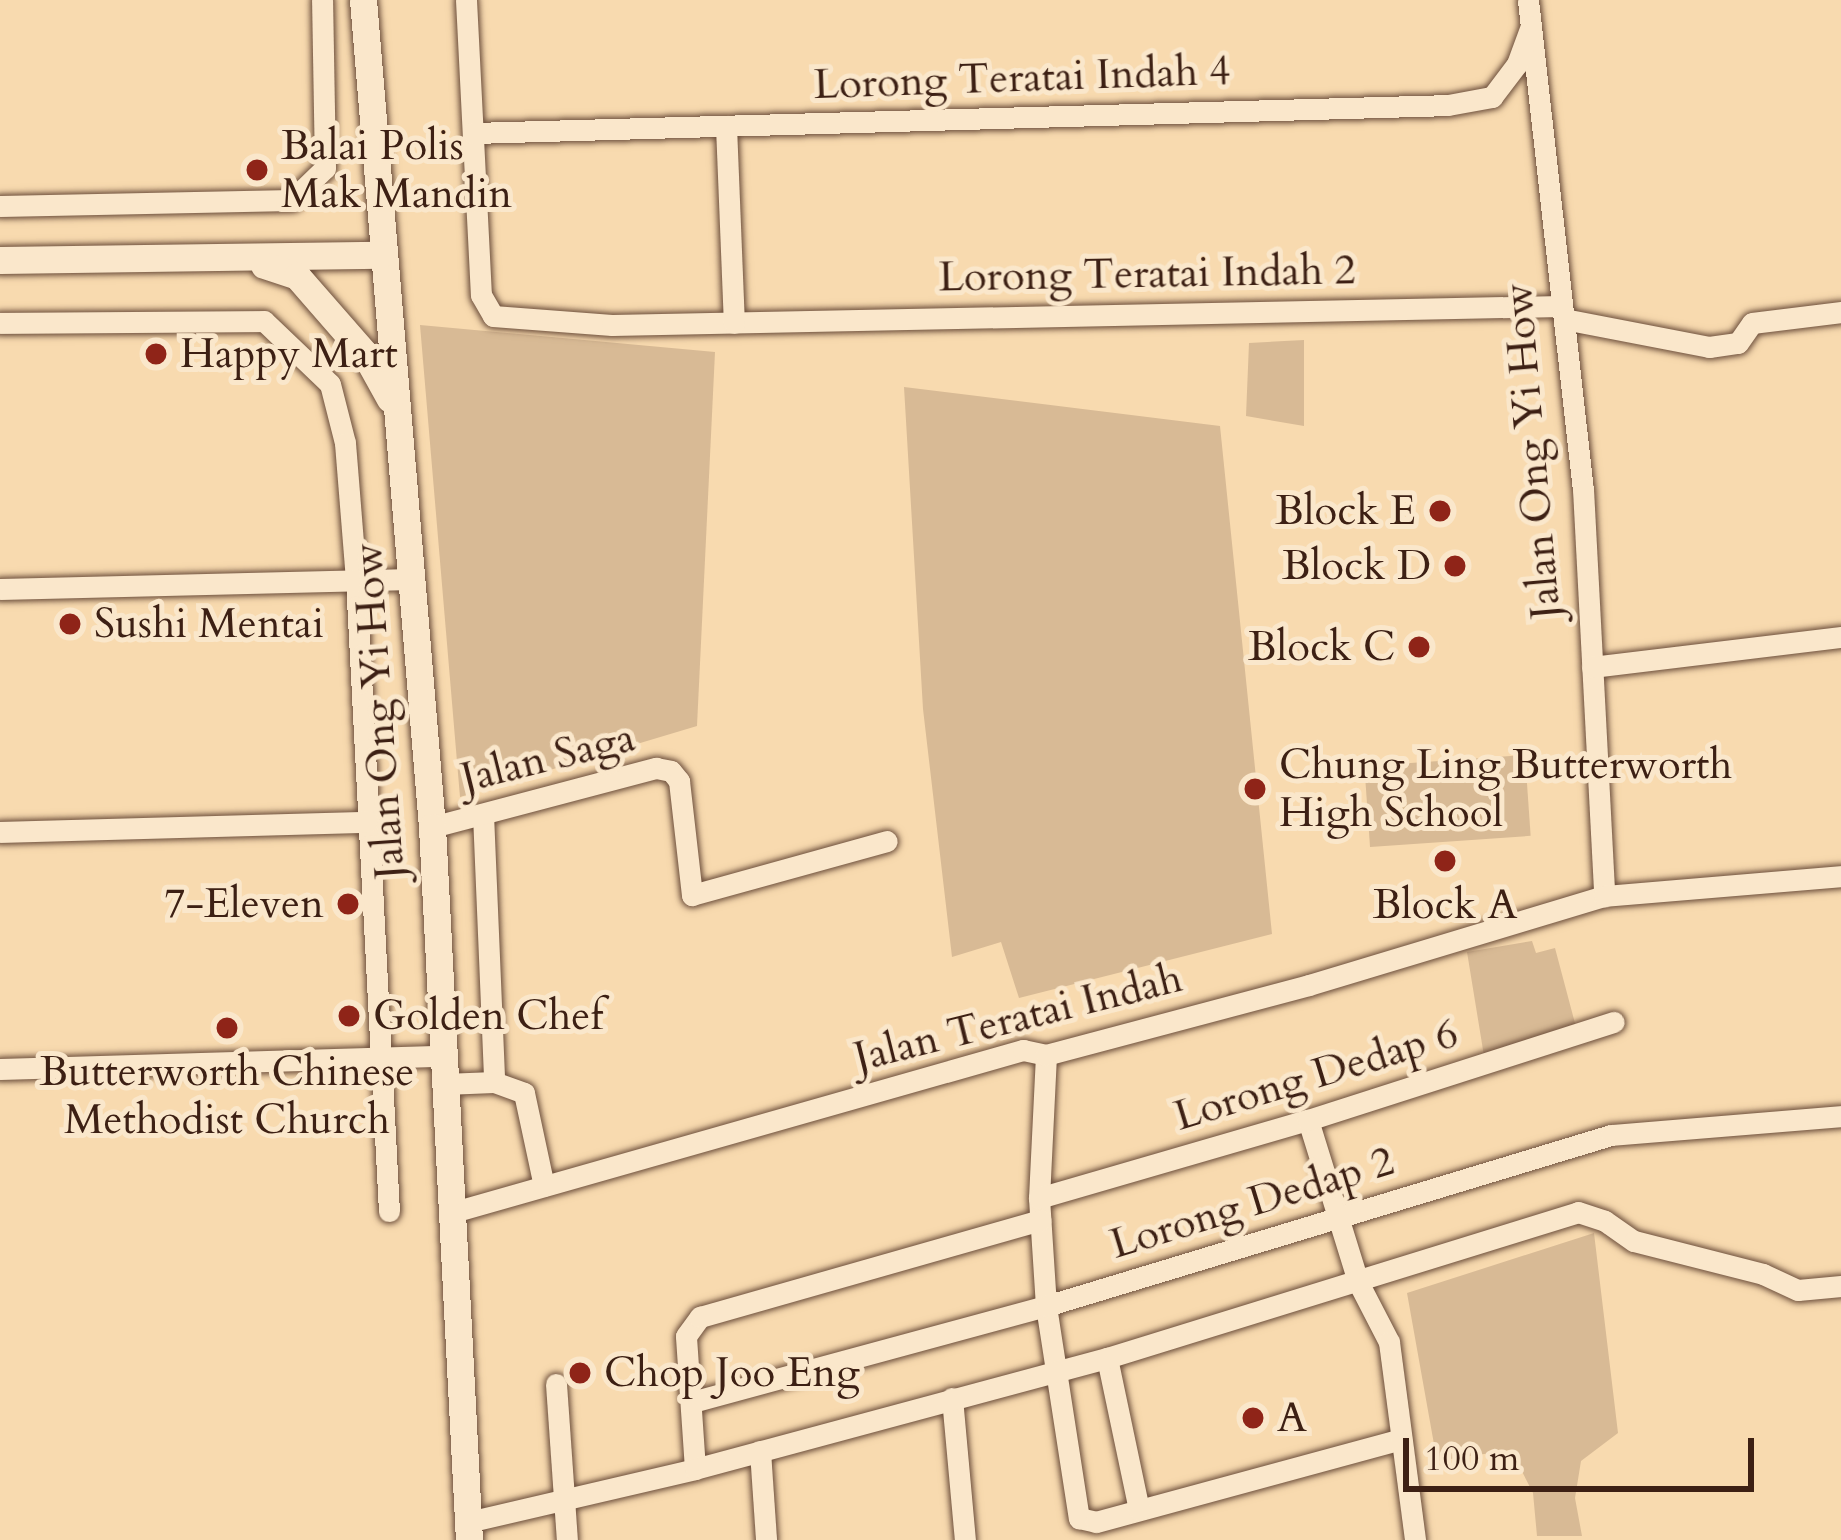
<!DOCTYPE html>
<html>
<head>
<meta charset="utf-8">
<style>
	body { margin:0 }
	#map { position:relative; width:1841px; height:1540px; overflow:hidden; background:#f8daaf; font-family:Cardo,serif }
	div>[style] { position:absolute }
	.green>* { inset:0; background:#d8ba95; transform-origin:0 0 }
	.roads { filter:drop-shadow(0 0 3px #6c4e3b) drop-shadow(0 0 3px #6c4e3b) }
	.street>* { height:21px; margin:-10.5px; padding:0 10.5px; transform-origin:10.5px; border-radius:10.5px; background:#fae7cb }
	.secondary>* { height:27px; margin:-13.5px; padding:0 13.5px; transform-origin:13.5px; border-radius:13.5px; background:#fae7cb }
	.dots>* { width:33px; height:33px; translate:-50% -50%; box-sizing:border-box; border:6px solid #fae7cb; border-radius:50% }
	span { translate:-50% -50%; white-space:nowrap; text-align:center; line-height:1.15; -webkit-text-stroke:10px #fae7cb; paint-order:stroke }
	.street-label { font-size:42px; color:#3d2014 }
	.poi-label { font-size:42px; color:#3d2014 }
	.left { translate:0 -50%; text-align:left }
	.right { translate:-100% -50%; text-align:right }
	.scale { position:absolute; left:1403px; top:1438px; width:351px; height:54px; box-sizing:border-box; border:6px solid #3d2014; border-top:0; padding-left:15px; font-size:36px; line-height:42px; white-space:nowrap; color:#3d2014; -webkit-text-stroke:9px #fae7cb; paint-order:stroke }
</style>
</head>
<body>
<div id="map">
	<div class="green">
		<div style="clip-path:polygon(420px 325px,715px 352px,697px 726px,460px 797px)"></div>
		<div style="clip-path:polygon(1304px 340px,1304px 426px,1246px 416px,1249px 343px)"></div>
		<div style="clip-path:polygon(904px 387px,1220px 426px,1272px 934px,1019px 998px,1001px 942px,952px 957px,923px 709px)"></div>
		<div style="left:1525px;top:755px;width:81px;height:161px;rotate:86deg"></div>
		<div style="clip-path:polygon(1532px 941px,1536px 953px,1555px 948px,1576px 1027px,1484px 1056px,1467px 952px)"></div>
		<div style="clip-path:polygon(1594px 1233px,1618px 1433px,1581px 1461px,1575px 1498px,1582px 1536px,1537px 1536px,1533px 1493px,1511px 1450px,1437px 1461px,1407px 1293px)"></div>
	</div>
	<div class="roads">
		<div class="street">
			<div style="left:466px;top:0;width:295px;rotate:87.1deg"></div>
			<div style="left:481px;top:295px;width:24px;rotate:60deg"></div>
			<div style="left:493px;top:316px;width:119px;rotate:4.3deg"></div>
			<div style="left:612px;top:325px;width:950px;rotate:-1.15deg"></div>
			<div style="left:1528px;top:0;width:492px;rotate:83.6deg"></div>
			<div style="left:1583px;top:489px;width:408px;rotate:87deg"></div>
			<div style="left:726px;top:126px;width:197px;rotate:87.7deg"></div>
			<div style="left:473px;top:133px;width:975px;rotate:-1.64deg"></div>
			<div style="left:1448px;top:105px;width:45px;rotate:-10.3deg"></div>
			<div style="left:1492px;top:97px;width:41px;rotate:-52.9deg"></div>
			<div style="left:1517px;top:64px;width:40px;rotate:-69.8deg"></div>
			<div style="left:0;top:206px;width:292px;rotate:-1.2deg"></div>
			<div style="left:292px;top:200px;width:46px;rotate:-44.1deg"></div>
			<div style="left:325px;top:168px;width:168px;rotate:-91deg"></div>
			<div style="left:1564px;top:319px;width:148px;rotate:10.9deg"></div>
			<div style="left:1709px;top:347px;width:29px;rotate:-8deg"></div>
			<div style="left:1738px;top:343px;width:24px;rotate:-55deg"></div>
			<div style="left:1752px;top:323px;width:90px;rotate:-7deg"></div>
			<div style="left:0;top:323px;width:264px;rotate:-0.4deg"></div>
			<div style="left:264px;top:321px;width:91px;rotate:43.7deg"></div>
			<div style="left:330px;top:384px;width:61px;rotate:75.7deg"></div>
			<div style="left:345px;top:443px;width:137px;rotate:85.4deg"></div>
			<div style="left:356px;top:580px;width:632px;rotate:87.01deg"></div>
			<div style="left:0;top:589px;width:412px;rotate:-1.4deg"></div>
			<div style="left:1592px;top:667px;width:251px;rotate:-6.9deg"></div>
			<div style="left:483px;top:814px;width:268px;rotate:87.6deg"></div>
			<div style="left:494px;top:1082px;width:32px;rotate:20deg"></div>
			<div style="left:524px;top:1093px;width:95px;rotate:77.9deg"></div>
			<div style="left:432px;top:827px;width:232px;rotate:-14.8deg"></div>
			<div style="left:656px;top:768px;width:15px;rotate:11deg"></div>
			<div style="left:671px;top:771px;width:13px;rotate:51deg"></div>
			<div style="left:679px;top:781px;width:115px;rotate:83.5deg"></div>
			<div style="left:692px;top:895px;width:202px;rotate:-15.5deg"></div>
			<div style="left:0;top:832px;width:368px;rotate:-1.6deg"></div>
			<div style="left:1046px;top:1055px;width:143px;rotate:92.8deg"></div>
			<div style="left:1039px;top:1198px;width:108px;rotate:86.3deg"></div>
			<div style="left:1046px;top:1306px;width:215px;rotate:81.2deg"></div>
			<div style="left:1079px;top:1518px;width:17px;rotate:13deg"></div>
			<div style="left:1096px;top:1522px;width:316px;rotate:-15.2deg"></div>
			<div style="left:0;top:1069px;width:443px;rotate:-1.7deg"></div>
			<div style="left:444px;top:1084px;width:50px;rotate:-2.3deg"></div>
			<div style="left:1308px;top:1120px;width:170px;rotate:72.8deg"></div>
			<div style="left:1358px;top:1282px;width:68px;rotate:62.7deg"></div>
			<div style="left:1389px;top:1342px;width:200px;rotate:82.5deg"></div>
			<div style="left:1039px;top:1198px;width:280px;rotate:-16.2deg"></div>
			<div style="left:1308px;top:1120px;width:321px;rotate:-17.8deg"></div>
			<div style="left:450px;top:1213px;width:596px;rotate:-15.88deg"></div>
			<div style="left:1023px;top:1050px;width:24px;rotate:12deg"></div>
			<div style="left:1046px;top:1055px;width:272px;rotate:-14.9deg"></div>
			<div style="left:1309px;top:985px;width:308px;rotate:-16.8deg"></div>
			<div style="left:1604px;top:896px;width:238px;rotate:-4.8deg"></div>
			<div style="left:1107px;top:1358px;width:155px;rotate:78.1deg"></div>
			<div style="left:556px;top:1384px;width:156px;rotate:86deg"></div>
			<div style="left:952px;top:1398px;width:143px;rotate:84.8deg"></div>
			<div style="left:692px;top:1402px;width:367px;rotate:-15.2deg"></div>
			<div style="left:1046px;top:1306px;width:590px;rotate:-16.84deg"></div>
			<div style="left:1611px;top:1135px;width:231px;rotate:-4.7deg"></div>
			<div style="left:760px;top:1451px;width:89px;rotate:86.1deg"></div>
			<div style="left:695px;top:1469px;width:133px;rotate:-93.9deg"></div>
			<div style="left:686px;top:1336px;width:24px;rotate:-54deg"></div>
			<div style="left:700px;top:1317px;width:354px;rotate:-15.9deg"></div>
			<div style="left:468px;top:1522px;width:233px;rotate:-13.1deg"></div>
			<div style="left:695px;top:1469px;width:427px;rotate:-15.1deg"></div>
			<div style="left:1107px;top:1358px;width:493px;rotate:-17.2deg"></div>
			<div style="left:1578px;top:1212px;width:28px;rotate:18deg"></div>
			<div style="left:1605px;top:1221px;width:35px;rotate:35deg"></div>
			<div style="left:1634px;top:1241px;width:133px;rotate:14.3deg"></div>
			<div style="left:1763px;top:1274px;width:38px;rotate:25deg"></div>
			<div style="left:1798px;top:1290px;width:43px;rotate:-5.3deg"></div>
		</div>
		<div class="secondary">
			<div style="left:363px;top:0;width:830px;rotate:85.23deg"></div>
			<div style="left:432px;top:827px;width:714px;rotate:87.03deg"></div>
			<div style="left:0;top:260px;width:380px;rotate:-0.8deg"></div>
			<div style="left:264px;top:265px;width:35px;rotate:18deg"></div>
			<div style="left:297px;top:276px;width:103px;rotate:48.9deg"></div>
			<div style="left:365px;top:354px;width:51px;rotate:60.9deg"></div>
		</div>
	</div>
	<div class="dots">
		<div style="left:257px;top:170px;background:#8f2418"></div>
		<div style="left:156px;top:354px;background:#8f2418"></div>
		<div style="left:1440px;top:511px;background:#8f2418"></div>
		<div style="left:1455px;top:566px;background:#8f2418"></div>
		<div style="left:70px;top:624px;background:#8f2418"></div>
		<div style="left:1419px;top:647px;background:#8f2418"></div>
		<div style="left:1255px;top:789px;background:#8f2418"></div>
		<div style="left:1445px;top:861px;background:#8f2418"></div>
		<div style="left:348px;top:904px;background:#8f2418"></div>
		<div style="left:349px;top:1016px;background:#8f2418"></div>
		<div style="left:227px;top:1028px;background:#8f2418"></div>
		<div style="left:580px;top:1373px;background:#8f2418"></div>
		<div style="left:1253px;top:1418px;background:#8f2418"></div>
	</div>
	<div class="street-label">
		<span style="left:1022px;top:78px;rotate:-2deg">Lorong Teratai Indah 4</span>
		<span style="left:1147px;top:274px;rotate:-1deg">Lorong Teratai Indah 2</span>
		<span style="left:1532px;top:451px;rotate:-95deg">Jalan Ong Yi How</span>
		<span style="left:379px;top:711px;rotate:-94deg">Jalan Ong Yi How</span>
		<span style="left:548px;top:758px;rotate:-14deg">Jalan Saga</span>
		<span style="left:1018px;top:1018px;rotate:-14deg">Jalan Teratai Indah</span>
		<span style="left:1316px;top:1075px;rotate:-17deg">Lorong Dedap 6</span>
		<span style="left:1252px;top:1203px;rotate:-17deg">Lorong Dedap 2</span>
	</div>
	<div class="poi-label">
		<span class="left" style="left:281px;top:170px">Balai Polis<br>Mak Mandin</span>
		<span class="left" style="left:180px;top:354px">Happy Mart</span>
		<span class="right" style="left:1416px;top:511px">Block E</span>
		<span class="right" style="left:1431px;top:566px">Block D</span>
		<span class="left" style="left:94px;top:624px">Sushi Mentai</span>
		<span class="right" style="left:1395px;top:647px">Block C</span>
		<span class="left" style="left:1279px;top:789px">Chung Ling Butterworth<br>High School</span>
		<span class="right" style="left:324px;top:904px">7-Eleven</span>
		<span style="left:1445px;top:905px">Block A</span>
		<span class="left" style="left:373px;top:1016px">Golden Chef</span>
		<span style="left:227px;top:1096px">Butterworth Chinese<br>Methodist Church</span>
		<span class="left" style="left:604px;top:1373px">Chop Joo Eng</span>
		<span class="left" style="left:1277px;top:1418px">A</span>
	</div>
	<div class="scale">100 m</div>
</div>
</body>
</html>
